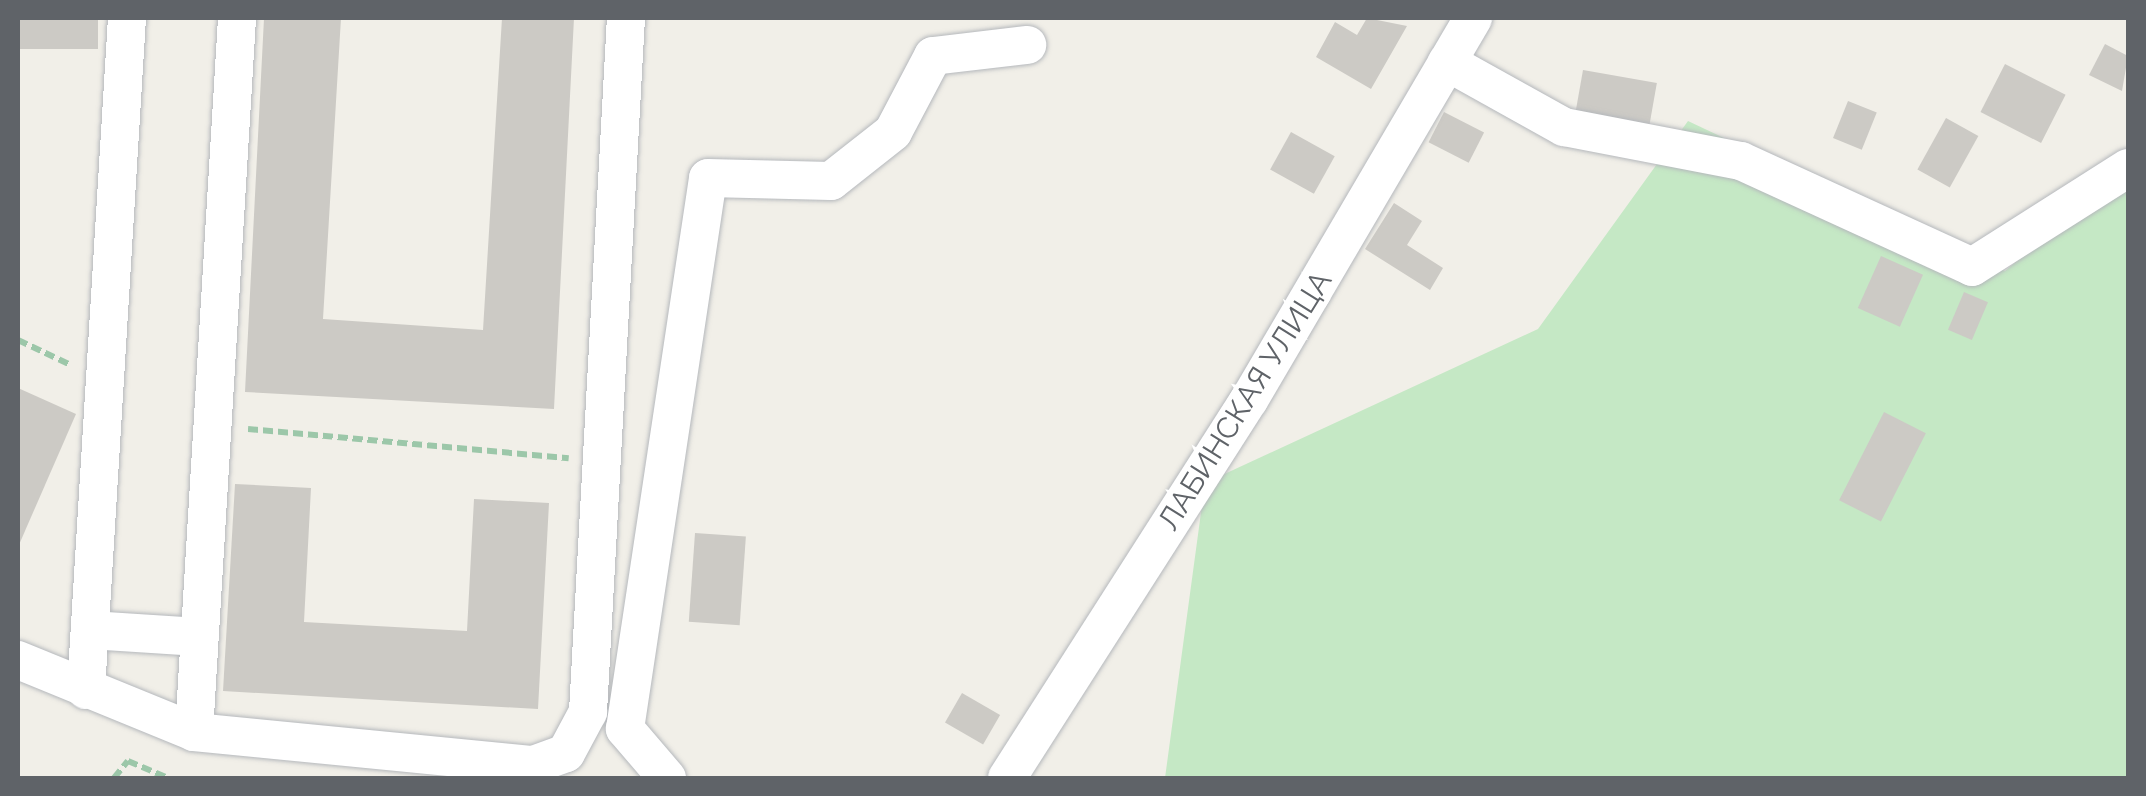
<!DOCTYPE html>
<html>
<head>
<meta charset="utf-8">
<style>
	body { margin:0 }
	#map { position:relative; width:2146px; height:796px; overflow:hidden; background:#f1efe8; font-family:Raleway,sans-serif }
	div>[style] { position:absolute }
	.green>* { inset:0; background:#c5e8c5 }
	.building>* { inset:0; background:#cccac5; transform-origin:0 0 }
	.path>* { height:6px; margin-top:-3px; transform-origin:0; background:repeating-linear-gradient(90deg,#9cc7a9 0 10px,transparent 0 15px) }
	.roads { filter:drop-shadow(0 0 2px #b5b8bc) drop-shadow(0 0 2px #b5b8bc) }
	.minor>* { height:38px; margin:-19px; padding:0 19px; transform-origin:19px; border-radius:19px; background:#fff }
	span { translate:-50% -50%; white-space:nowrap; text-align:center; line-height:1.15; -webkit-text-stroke:9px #fff; paint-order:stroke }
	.street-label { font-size:30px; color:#5f6368 }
	.frame { position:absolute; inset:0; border:20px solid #5f6368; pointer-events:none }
</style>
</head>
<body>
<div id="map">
	<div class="green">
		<div style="clip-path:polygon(1688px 121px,2005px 271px,2128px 168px,2128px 778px,1165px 778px,1205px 483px,1538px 329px)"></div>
	</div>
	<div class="building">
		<div style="left:18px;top:18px;width:80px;height:31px"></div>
		<div style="clip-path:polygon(264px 18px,341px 18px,323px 319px,483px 330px,502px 18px,574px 18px,554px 409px,245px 392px)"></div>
		<div style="clip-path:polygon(1367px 18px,1407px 26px,1371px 89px,1316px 57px,1335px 22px,1357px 35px)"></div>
		<div style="clip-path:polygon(2105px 44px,2128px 56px,2122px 91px,2089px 75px)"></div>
		<div style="left:2005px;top:64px;width:68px;height:54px;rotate:27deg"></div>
		<div style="left:1583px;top:70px;width:75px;height:45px;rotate:10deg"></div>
		<div style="left:1848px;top:101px;width:31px;height:40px;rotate:22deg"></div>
		<div style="left:1444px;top:112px;width:45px;height:34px;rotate:27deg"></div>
		<div style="left:1946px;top:118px;width:37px;height:59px;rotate:29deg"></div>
		<div style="left:1291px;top:132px;width:50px;height:43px;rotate:29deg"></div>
		<div style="clip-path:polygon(1394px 203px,1422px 221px,1407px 245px,1443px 268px,1430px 290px,1365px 249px)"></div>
		<div style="left:1881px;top:256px;width:46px;height:57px;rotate:24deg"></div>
		<div style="left:1964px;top:292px;width:26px;height:41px;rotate:23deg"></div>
		<div style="clip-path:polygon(18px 388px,76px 414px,18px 547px)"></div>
		<div style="left:1884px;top:412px;width:47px;height:99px;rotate:27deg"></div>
		<div style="clip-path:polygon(235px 484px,311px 488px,304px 622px,467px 631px,474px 499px,549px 503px,538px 709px,223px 691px)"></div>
		<div style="left:695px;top:533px;width:51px;height:89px;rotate:4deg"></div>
		<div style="left:962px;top:693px;width:44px;height:34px;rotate:30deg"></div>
	</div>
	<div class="path">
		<div style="left:18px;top:340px;width:59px;rotate:25.3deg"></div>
		<div style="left:248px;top:429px;width:322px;rotate:5.2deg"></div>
		<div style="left:18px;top:778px;width:2px"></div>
		<div style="left:114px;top:778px;width:22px;rotate:-51deg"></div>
		<div style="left:128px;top:761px;width:43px;rotate:23deg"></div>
	</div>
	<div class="roads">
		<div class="minor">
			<div style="left:1447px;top:62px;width:134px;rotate:29.1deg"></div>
			<div style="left:1564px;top:127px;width:180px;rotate:10.9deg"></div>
			<div style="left:1741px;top:161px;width:254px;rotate:24.6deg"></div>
			<div style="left:1972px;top:267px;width:185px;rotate:-32.4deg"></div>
			<div style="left:90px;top:630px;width:109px;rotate:3.7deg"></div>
			<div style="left:18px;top:660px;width:190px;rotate:22.2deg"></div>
			<div style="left:194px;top:732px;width:341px;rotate:5.6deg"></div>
			<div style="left:533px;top:765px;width:35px;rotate:-20deg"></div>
			<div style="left:566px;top:753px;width:47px;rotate:-61.8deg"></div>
			<div style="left:588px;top:712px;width:695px;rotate:-86.87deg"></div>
			<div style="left:86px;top:690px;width:673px;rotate:-86.51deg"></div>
			<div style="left:194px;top:732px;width:715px;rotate:-86.55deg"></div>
			<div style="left:667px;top:778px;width:65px;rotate:-130.6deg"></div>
			<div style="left:625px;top:729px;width:557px;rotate:-81.43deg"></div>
			<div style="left:708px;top:178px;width:123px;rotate:1.4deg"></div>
			<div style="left:831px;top:181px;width:79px;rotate:-38.3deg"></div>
			<div style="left:893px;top:132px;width:86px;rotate:-62.2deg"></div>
			<div style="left:933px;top:56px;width:95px;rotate:-6.7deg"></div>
			<div style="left:1007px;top:778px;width:449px;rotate:-57.4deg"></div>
			<div style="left:1249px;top:400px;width:443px;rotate:-59.6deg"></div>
		</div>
	</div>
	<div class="street-label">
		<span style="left:1245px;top:401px;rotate:-58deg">ЛАБИНСКАЯ УЛИЦА</span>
	</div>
	<div class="frame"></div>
</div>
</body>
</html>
